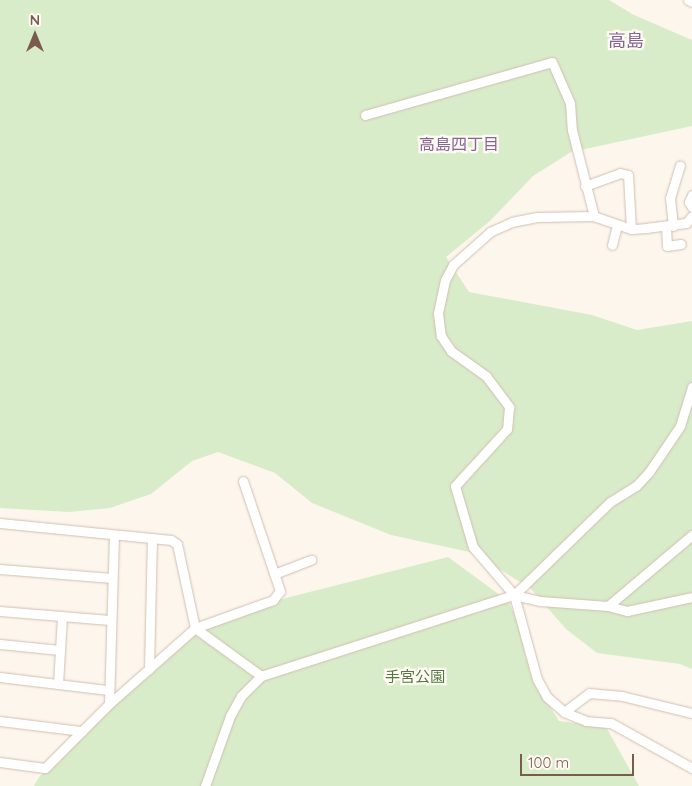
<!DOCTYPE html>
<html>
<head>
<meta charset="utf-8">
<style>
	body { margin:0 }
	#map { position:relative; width:692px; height:786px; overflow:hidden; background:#fdf6ec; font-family:Quicksand,"Noto Sans JP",sans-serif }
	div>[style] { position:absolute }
	.green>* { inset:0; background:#d8ecc9 }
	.roads { filter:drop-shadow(0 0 1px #d1beb0) drop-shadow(0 0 1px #d1beb0) }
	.street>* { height:9px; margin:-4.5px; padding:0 4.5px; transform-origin:4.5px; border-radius:4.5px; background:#fff }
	span { translate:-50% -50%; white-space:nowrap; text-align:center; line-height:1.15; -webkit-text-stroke:4.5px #fffaf3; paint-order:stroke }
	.park-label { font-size:15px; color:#537a41 }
	.neighbourhood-label { font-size:16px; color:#846695 }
	.quarter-label { font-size:18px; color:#846695 }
	.north { position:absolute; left:10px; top:10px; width:50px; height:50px; -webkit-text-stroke:4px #fffaf3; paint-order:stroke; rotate:0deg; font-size:14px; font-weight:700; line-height:20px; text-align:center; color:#7a5c4d }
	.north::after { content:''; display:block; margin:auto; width:18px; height:22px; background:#7a5c4d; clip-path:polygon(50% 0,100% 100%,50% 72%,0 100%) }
	.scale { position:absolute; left:520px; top:754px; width:114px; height:22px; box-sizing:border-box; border:2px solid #7a5c4d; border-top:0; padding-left:6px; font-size:15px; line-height:18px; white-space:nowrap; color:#7a5c4d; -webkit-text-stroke:4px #fffaf3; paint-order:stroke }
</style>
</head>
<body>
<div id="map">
	<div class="green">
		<div style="clip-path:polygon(0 0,609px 0,634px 15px,692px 40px,692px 126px,571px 152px,533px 176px,490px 221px,446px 257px,469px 292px,592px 315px,637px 330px,692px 321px,692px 669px,680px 664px,597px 653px,566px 629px,531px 589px,474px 553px,391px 535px,312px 503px,275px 473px,218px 452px,192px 461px,151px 494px,110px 508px,69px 512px,0 508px)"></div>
		<div style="clip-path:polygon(448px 557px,508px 601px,518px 621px,525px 655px,539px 689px,559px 721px,606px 727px,639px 786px,34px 786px,39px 777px,183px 634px,199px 632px,278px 600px)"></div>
	</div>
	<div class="roads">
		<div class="street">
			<div style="left:688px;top:0;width:4px;rotate:27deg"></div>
			<div style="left:365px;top:115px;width:194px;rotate:-15.8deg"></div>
			<div style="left:552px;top:62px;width:45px;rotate:66.3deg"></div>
			<div style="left:570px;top:103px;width:27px;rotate:86deg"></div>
			<div style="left:572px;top:130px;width:89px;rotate:75.7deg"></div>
			<div style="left:585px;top:186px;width:37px;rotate:-20deg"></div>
			<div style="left:620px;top:173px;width:8px;rotate:14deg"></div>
			<div style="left:628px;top:175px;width:54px;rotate:86.8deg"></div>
			<div style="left:692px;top:195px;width:8px;rotate:113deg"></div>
			<div style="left:689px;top:202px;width:6px;rotate:59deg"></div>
			<div style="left:692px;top:216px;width:9px;rotate:131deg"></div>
			<div style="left:686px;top:223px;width:39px;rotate:173deg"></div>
			<div style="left:647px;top:228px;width:16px;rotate:176deg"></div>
			<div style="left:631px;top:229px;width:39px;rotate:-161deg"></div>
			<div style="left:594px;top:216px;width:57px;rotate:179deg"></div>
			<div style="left:537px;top:217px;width:25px;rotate:169deg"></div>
			<div style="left:512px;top:222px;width:24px;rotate:156deg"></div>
			<div style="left:490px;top:232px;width:50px;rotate:138.3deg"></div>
			<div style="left:453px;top:265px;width:17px;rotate:118deg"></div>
			<div style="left:445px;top:280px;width:34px;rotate:102deg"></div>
			<div style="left:438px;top:313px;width:23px;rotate:83deg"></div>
			<div style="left:441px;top:336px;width:18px;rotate:56deg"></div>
			<div style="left:451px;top:351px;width:43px;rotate:35.5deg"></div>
			<div style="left:486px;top:376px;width:39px;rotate:53deg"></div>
			<div style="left:509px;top:407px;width:22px;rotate:95deg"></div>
			<div style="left:507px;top:429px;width:77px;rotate:132.4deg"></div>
			<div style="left:455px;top:486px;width:64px;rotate:73.6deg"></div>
			<div style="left:473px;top:547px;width:63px;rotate:49.5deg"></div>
			<div style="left:514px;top:595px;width:87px;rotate:74.7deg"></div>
			<div style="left:537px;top:679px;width:21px;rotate:61deg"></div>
			<div style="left:547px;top:697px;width:23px;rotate:41deg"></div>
			<div style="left:564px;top:712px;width:24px;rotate:22deg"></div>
			<div style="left:586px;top:721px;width:25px;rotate:5deg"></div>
			<div style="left:611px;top:723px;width:93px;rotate:29.1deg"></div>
			<div style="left:673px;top:226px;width:28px;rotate:-96deg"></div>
			<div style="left:670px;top:198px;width:34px;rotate:-73deg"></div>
			<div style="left:666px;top:227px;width:19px;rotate:87deg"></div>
			<div style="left:667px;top:246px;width:14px;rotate:-8deg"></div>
			<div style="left:612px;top:245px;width:21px;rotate:-76deg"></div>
			<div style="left:0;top:523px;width:172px;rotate:5.7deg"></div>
			<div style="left:171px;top:540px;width:7px;rotate:34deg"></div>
			<div style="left:177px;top:544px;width:86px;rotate:77.9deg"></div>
			<div style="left:195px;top:628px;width:82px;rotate:36deg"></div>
			<div style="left:0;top:569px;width:112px;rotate:4.6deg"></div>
			<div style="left:274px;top:574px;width:40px;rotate:-21deg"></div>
			<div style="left:514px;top:595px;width:27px;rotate:13deg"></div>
			<div style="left:540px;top:601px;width:68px;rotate:4.2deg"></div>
			<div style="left:608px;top:606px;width:20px;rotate:15deg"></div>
			<div style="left:627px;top:611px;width:66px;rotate:-12.2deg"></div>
			<div style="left:608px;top:606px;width:110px;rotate:-40.2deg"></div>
			<div style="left:0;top:611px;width:110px;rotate:4.7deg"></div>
			<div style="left:0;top:644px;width:60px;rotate:5.7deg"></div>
			<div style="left:149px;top:669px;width:131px;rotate:-88.7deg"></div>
			<div style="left:0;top:677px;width:109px;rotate:6.9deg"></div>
			<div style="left:58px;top:684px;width:68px;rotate:-86.6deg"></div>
			<div style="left:109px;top:704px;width:169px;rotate:-88.3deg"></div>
			<div style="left:564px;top:712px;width:31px;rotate:-37deg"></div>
			<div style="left:589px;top:693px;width:33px;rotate:5deg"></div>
			<div style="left:622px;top:696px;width:72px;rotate:13.7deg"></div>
			<div style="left:0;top:721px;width:83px;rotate:7deg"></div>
			<div style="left:0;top:762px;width:45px;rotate:7.6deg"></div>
			<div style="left:45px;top:768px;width:91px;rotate:-45deg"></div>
			<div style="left:109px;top:704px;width:115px;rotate:-41.5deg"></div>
			<div style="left:195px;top:628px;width:83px;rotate:-19.7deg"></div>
			<div style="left:273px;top:600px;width:11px;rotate:-52deg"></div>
			<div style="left:280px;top:591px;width:116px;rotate:-108.6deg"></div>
			<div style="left:205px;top:786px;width:74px;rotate:-70.3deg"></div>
			<div style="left:230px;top:716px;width:23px;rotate:-61deg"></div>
			<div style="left:241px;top:696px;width:28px;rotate:-45deg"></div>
			<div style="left:261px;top:676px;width:266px;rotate:-17.8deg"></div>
			<div style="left:514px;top:595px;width:134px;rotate:-44.1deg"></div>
			<div style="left:610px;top:502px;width:31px;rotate:-32deg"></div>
			<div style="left:636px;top:486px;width:19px;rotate:-47deg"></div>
			<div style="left:649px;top:472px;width:55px;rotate:-56deg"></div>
			<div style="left:680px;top:426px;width:41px;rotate:-72.9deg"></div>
		</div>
	</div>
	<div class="park-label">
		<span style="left:415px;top:677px">手宮公園</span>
	</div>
	<div class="neighbourhood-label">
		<span style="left:459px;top:144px">高島四丁目</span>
	</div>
	<div class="quarter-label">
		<span style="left:626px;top:41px">高島</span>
	</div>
	<div class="north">N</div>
	<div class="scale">100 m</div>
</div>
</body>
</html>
